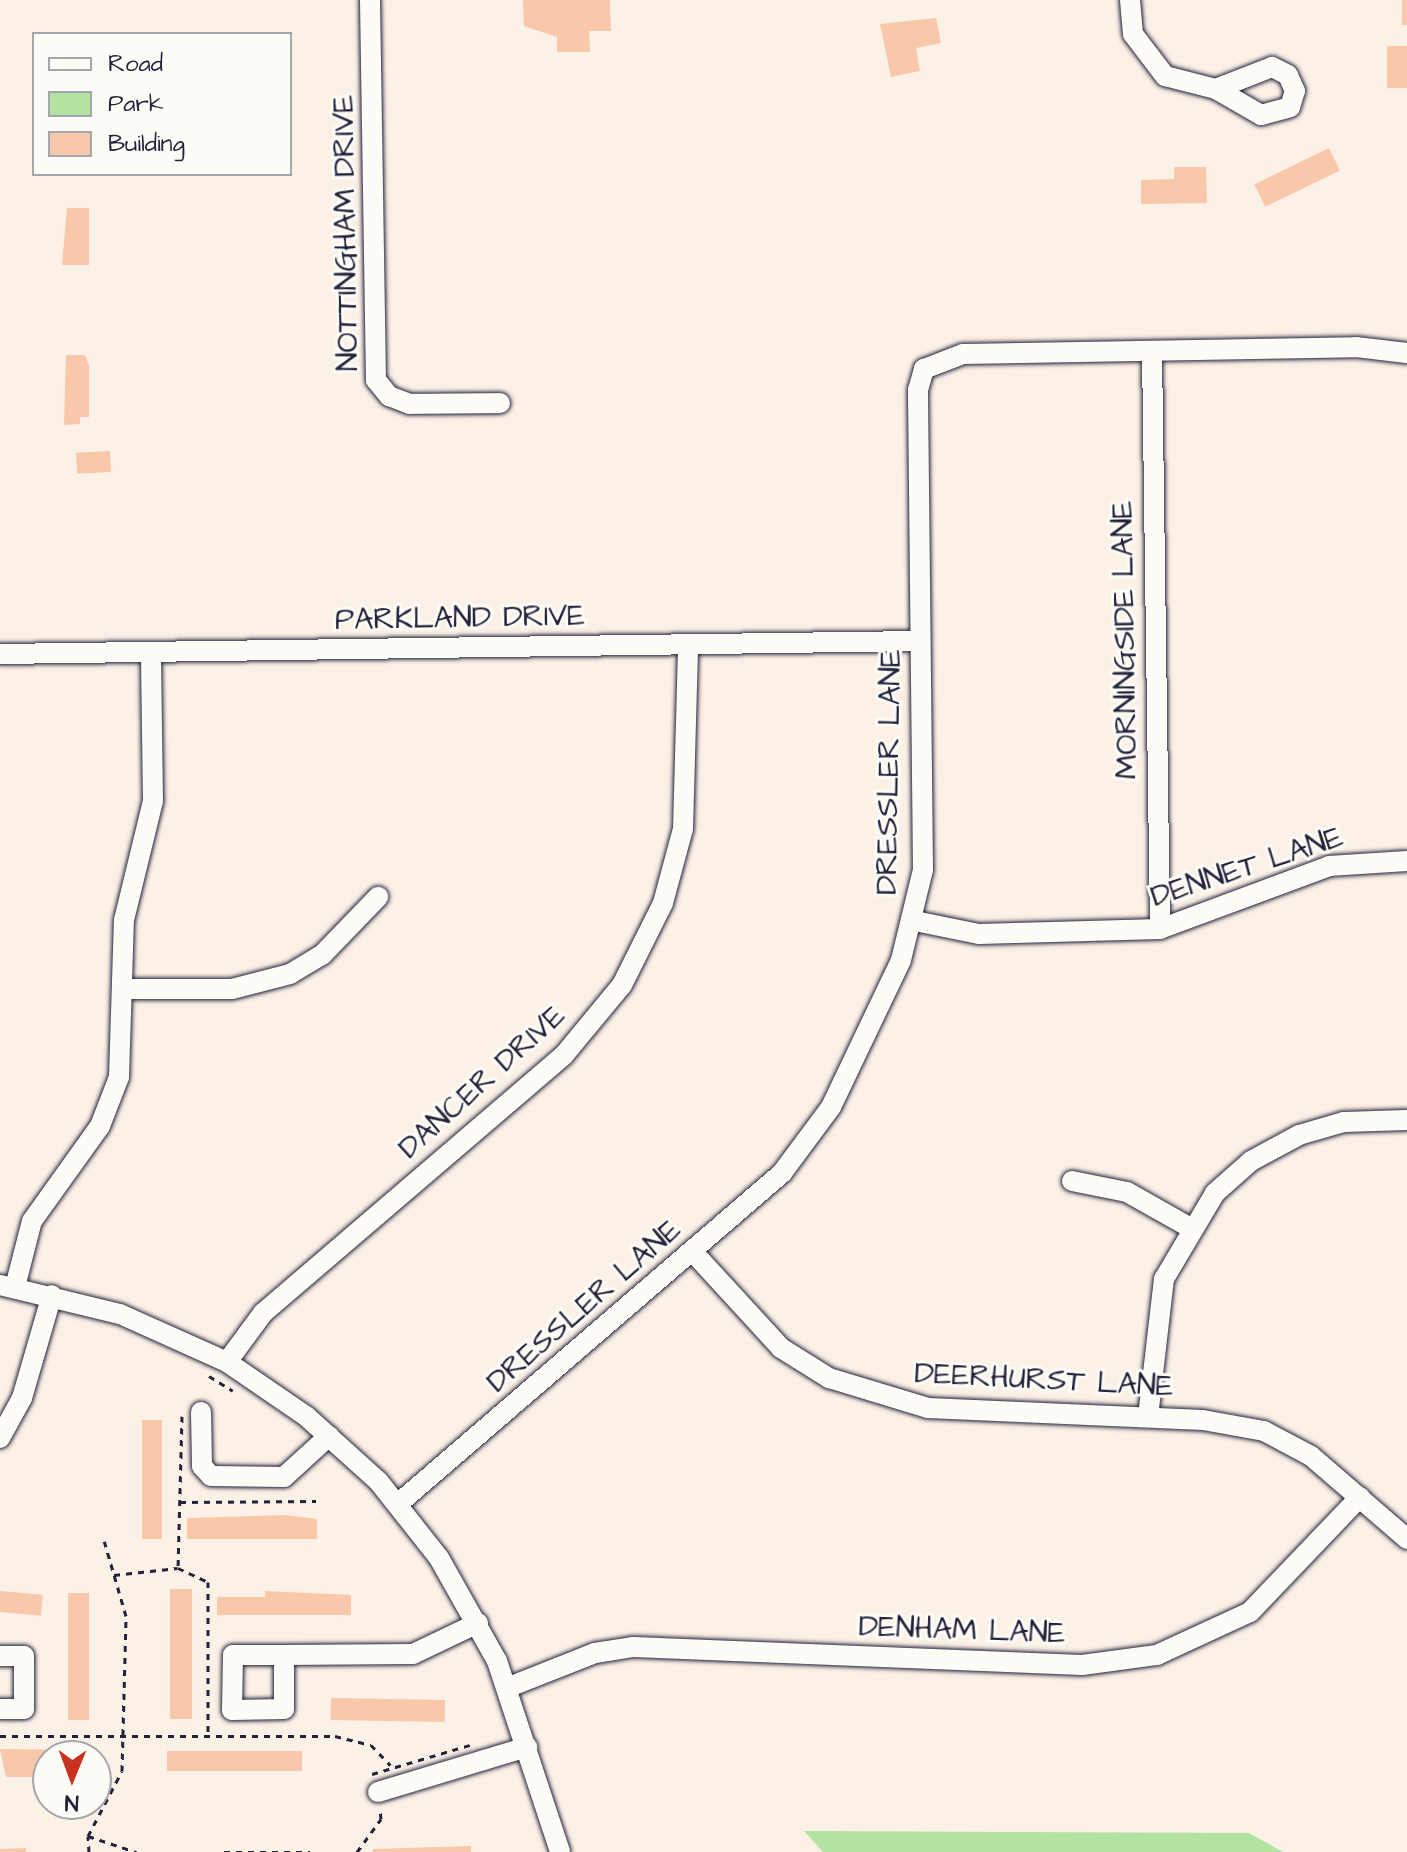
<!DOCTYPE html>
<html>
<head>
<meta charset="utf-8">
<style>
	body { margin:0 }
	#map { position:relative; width:1407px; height:1852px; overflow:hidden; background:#fcf1e7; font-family:"Architects Daughter",sans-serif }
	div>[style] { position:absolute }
	.green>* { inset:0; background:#b3e3a2 }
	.building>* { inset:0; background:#f9c7a9; transform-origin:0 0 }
	.path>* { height:3px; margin-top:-1.5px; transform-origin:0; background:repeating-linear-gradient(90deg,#22223b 0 6px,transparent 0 12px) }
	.roads { filter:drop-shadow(0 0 2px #22223b) drop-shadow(0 0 2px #22223b) }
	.minor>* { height:20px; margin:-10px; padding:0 10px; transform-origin:10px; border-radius:10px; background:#fdfcf7 }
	span { translate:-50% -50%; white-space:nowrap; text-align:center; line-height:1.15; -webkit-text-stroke:6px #fdfcf7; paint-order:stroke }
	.street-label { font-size:30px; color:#22223b }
	.legend { position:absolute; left:32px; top:32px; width:260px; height:144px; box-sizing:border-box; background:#fdfcf7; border:2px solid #a5a5ac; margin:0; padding:10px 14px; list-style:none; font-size:24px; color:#22223b }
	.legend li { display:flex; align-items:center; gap:16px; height:40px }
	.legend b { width:40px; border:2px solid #a5a5ac }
	.north { position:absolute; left:32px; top:1740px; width:80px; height:80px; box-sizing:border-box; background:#fdfcf7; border:2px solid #a5a5ac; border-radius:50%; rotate:181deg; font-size:22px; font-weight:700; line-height:32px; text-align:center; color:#22223b }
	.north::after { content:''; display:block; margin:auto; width:28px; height:36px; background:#c8321e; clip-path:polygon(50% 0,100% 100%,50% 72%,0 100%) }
</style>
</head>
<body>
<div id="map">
	<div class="green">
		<div style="clip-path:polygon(804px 1831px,1249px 1833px,1283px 1852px,823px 1852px)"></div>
	</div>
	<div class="building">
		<div style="clip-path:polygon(523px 0,610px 0,611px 31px,589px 31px,590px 52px,557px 52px,557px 37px,524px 26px)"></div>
		<div style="left:1402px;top:0;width:5px;height:25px"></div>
		<div style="clip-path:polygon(936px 18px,941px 43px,916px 48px,920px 71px,891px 77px,880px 24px)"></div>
		<div style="left:1407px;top:46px;width:42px;height:20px;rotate:90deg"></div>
		<div style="left:1329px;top:148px;width:25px;height:83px;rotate:64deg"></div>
		<div style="clip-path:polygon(1174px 167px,1206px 167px,1207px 203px,1141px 204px,1141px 180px,1174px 179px)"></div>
		<div style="clip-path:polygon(67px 208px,89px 208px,89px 265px,62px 265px)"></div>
		<div style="clip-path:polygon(66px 355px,85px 355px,89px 366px,89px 417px,80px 417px,80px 424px,64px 425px)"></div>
		<div style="left:110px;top:451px;width:21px;height:34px;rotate:87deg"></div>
		<div style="left:142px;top:1420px;width:20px;height:119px"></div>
		<div style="clip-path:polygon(285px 1515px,317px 1519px,317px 1539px,187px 1539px,187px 1518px)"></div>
		<div style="left:192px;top:1589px;width:130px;height:22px;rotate:90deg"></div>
		<div style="left:0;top:1591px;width:43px;height:21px;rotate:5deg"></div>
		<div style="clip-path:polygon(265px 1591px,351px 1595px,351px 1615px,217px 1615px,217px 1597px,265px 1597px)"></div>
		<div style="left:68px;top:1593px;width:21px;height:127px"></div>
		<div style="left:331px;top:1698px;width:114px;height:22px;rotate:1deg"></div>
		<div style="clip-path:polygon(0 1749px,92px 1750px,92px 1756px,48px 1756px,42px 1777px,6px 1777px)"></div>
		<div style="left:167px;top:1751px;width:135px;height:20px"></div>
		<div style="clip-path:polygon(471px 1846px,471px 1852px,373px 1852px,373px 1849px)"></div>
		<div style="clip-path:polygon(26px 1848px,26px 1852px,0 1852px,0 1849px)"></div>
	</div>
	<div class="path">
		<div style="left:209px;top:1376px;width:28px;rotate:32deg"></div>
		<div style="left:182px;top:1416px;width:152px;rotate:91.5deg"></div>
		<div style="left:178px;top:1568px;width:33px;rotate:25deg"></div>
		<div style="left:208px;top:1582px;width:152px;rotate:90deg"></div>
		<div style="left:180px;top:1502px;width:136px;rotate:-0.4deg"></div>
		<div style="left:114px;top:1575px;width:64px;rotate:-6.2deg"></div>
		<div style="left:0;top:1736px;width:335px"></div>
		<div style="left:335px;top:1736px;width:37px;rotate:14deg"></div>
		<div style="left:371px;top:1745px;width:28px;rotate:46deg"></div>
		<div style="left:372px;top:1774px;width:105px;rotate:-16.5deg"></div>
		<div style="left:88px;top:1836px;width:51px;rotate:18.4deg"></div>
		<div style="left:89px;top:1852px;width:16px;rotate:-94deg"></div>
		<div style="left:88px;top:1836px;width:73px;rotate:-62.4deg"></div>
		<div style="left:122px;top:1771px;width:155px;rotate:-88.5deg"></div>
		<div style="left:126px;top:1616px;width:82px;rotate:-106.2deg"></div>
		<div style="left:224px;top:1852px;width:86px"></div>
		<div style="left:357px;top:1852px;width:41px;rotate:-54deg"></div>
		<div style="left:381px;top:1819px;width:10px;rotate:-96deg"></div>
	</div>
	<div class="roads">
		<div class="minor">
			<div style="left:370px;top:0;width:380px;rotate:89.1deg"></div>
			<div style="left:376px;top:380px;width:21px;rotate:51deg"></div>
			<div style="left:389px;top:396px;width:22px;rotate:21deg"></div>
			<div style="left:410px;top:404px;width:90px;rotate:-0.6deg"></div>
			<div style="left:1130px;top:0;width:34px;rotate:85deg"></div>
			<div style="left:1133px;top:34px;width:53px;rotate:52.7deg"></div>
			<div style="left:1165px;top:76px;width:53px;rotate:14.3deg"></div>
			<div style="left:1216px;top:89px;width:52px;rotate:30deg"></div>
			<div style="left:1261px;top:115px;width:30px;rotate:-15deg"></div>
			<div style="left:1290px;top:107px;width:17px;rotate:-73deg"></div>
			<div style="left:1295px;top:91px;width:17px;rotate:-114deg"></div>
			<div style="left:1288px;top:75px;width:18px;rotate:-153deg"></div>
			<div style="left:1272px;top:67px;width:60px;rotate:158.6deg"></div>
			<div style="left:1152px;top:351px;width:578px;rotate:89.21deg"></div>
			<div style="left:0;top:654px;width:920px;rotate:-0.81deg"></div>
			<div style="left:915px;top:921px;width:65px;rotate:11.5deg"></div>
			<div style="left:979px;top:934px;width:181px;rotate:-1.6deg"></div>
			<div style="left:1160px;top:929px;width:180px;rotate:-20.4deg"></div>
			<div style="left:1329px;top:866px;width:78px;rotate:-3.7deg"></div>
			<div style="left:123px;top:989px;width:109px"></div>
			<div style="left:232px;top:989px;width:60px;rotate:-14.5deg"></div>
			<div style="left:290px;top:974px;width:37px;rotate:-31deg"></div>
			<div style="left:322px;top:955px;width:81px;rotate:-46deg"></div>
			<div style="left:1072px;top:1181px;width:56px;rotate:11.3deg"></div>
			<div style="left:1127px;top:1192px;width:71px;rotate:29.4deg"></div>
			<div style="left:693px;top:1252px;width:130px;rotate:47.5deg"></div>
			<div style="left:781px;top:1348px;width:57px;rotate:32deg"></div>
			<div style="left:829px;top:1378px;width:103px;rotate:16.9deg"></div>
			<div style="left:928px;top:1408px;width:275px;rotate:2.5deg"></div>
			<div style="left:1203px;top:1420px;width:62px;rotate:10.2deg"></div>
			<div style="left:1264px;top:1431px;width:53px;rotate:28deg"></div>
			<div style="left:1311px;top:1456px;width:127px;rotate:40.8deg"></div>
			<div style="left:0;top:1285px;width:123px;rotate:13.6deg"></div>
			<div style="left:120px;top:1314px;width:117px;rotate:24.2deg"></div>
			<div style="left:227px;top:1362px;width:96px;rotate:34.4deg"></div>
			<div style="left:306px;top:1416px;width:98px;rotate:42.1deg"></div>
			<div style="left:379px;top:1482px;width:97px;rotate:51.7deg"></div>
			<div style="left:439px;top:1558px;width:118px;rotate:60.6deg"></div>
			<div style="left:497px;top:1661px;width:201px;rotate:71.7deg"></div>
			<div style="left:15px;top:1287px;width:68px;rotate:-75.6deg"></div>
			<div style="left:32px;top:1221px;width:117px;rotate:-54.4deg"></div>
			<div style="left:100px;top:1126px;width:53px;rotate:-68.8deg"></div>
			<div style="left:119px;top:1077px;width:157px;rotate:-88.2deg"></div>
			<div style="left:124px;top:920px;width:122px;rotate:-76.3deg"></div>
			<div style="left:153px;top:801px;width:148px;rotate:-90.8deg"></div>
			<div style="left:227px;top:1362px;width:61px;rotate:-53.7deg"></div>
			<div style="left:263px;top:1313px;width:396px;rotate:-40.6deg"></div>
			<div style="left:564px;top:1055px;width:91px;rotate:-50.4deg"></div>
			<div style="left:622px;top:985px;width:92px;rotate:-63.4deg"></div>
			<div style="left:663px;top:903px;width:77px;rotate:-74.9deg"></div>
			<div style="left:683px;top:829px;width:184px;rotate:-88.4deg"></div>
			<div style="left:201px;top:1412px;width:54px;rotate:88.9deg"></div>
			<div style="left:202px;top:1466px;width:13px;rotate:48deg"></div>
			<div style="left:211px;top:1476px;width:73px;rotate:0.8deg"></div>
			<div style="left:284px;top:1477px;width:61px;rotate:-42.3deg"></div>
			<div style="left:1148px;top:1417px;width:139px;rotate:-83.4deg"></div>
			<div style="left:1164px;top:1279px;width:100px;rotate:-59.3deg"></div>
			<div style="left:1215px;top:1193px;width:48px;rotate:-41.6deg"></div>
			<div style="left:1251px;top:1161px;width:55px;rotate:-28.4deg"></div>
			<div style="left:1299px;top:1135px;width:47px;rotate:-16.1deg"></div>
			<div style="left:1344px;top:1122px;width:63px;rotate:-1.8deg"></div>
			<div style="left:0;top:1438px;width:46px;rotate:-61.2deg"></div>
			<div style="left:22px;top:1398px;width:107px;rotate:-73.8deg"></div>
			<div style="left:399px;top:1503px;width:506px;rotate:-40.75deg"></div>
			<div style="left:782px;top:1173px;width:82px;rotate:-53.4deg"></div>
			<div style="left:831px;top:1107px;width:163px;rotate:-64.5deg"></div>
			<div style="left:901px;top:960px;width:93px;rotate:-76.3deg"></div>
			<div style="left:923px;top:870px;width:480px;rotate:-90.6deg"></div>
			<div style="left:918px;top:390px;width:22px;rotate:-74deg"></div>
			<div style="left:924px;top:369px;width:42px;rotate:-21deg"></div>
			<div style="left:963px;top:354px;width:393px;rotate:-1deg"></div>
			<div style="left:1356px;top:347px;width:51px;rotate:6.7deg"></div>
			<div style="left:284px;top:1655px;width:51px;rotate:180deg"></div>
			<div style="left:233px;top:1655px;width:55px;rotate:91deg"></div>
			<div style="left:232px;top:1710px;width:52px;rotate:-1.1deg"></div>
			<div style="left:284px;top:1709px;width:54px;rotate:-90deg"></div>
			<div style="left:284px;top:1655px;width:129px;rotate:-0.4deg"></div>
			<div style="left:413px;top:1654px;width:72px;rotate:-25.5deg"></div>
			<div style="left:0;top:1656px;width:24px"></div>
			<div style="left:24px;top:1656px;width:53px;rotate:90deg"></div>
			<div style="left:24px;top:1709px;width:24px;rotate:180deg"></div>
			<div style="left:509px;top:1687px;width:92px;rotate:-21.6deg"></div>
			<div style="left:595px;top:1653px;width:39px;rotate:-9deg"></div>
			<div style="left:634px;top:1647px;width:448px;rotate:2.3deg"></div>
			<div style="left:1082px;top:1665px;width:76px;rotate:-7.6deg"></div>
			<div style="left:1157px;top:1655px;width:102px;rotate:-24.8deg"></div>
			<div style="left:1250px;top:1612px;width:159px;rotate:-46.3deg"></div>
			<div style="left:378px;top:1792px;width:156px;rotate:-16.8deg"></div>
		</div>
	</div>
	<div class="street-label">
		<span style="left:346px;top:233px;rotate:-91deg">NOTTINGHAM DRIVE</span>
		<span style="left:460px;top:618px;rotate:-1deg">PARKLAND DRIVE</span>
		<span style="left:1125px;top:640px;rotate:-91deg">MORNINGSIDE LANE</span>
		<span style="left:889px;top:772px;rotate:-89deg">DRESSLER LANE</span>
		<span style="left:1247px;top:867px;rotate:-18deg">DENNET LANE</span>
		<span style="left:482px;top:1082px;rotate:-42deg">DANCER DRIVE</span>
		<span style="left:584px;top:1306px;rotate:-41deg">DRESSLER LANE</span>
		<span style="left:1044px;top:1380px;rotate:3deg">DEERHURST LANE</span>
		<span style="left:962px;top:1630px;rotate:2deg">DENHAM LANE</span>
	</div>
	<ul class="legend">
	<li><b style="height:10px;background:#fdfcf7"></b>Road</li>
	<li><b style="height:22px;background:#b3e3a2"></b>Park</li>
	<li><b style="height:22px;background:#f9c7a9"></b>Building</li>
	</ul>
	<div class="north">N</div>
</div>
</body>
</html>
